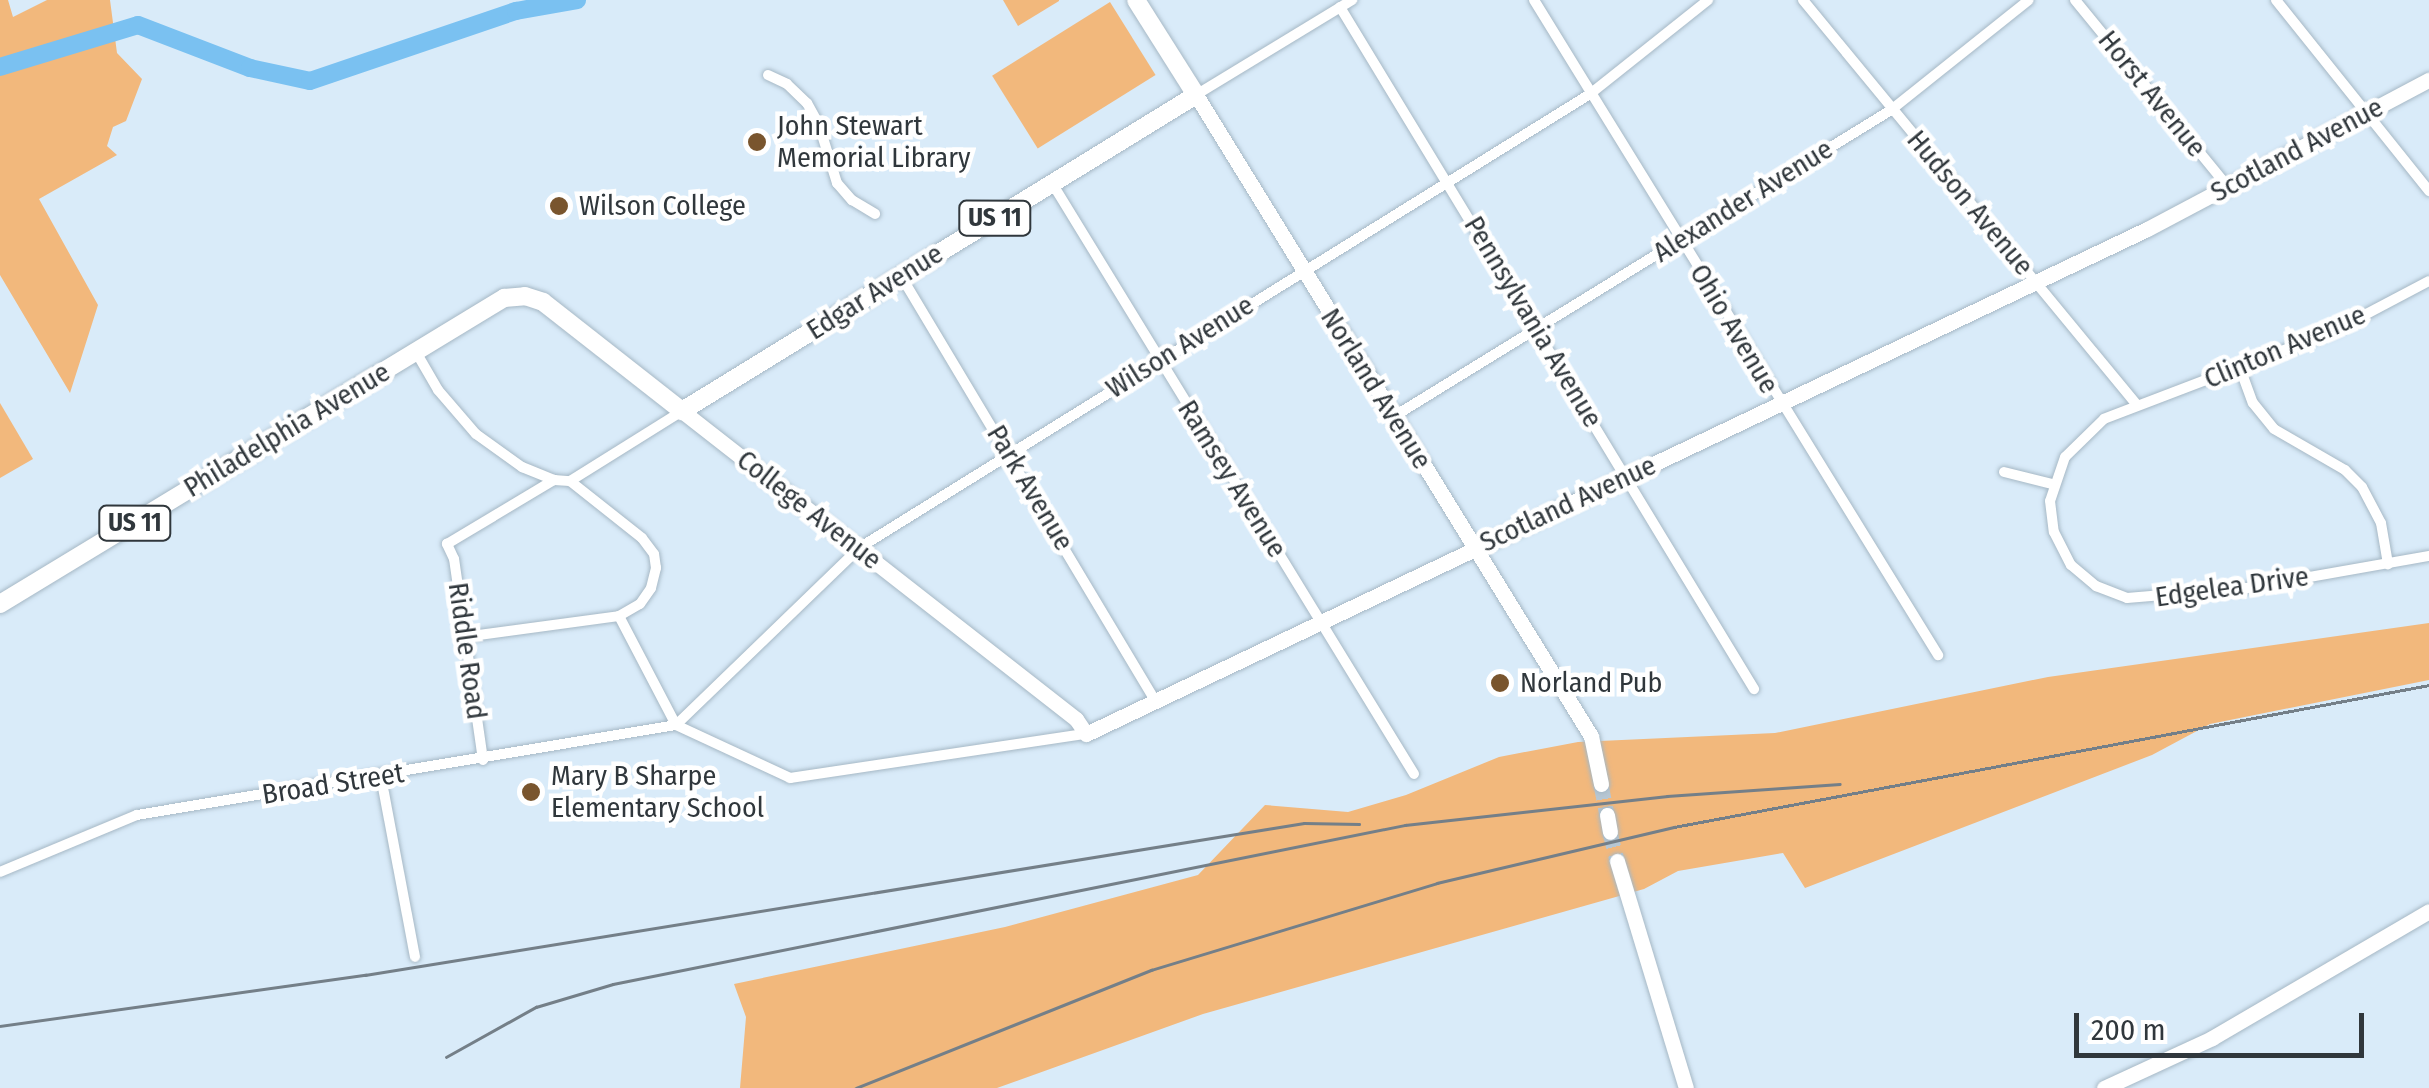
<!DOCTYPE html>
<html>
<head>
<meta charset="utf-8">
<style>
	body { margin:0 }
	#map { position:relative; width:2429px; height:1088px; overflow:hidden; background:#d9ebf9; font-family:"Fira Sans Condensed",sans-serif }
	div>[style] { position:absolute }
	.green>* { inset:0; background:#f2b87c; transform-origin:0 0 }
	.river>* { height:18px; margin:-9px; padding:0 9px; transform-origin:9px; border-radius:9px; background:#7ac1f1 }
	.secondary-tunnel>* { height:15px; margin-top:-7.5px; transform-origin:0; background:repeating-linear-gradient(90deg,#b7c7d3 0 15px,transparent 0 23px) }
	.roads { filter:drop-shadow(0 0 2px #a6b8c5) drop-shadow(0 0 2px #a6b8c5) }
	.street>* { height:10px; margin:-5px; padding:0 5px; transform-origin:5px; border-radius:5px; background:#fff }
	.secondary>* { height:15px; margin:-7.5px; padding:0 7.5px; transform-origin:7.5px; border-radius:7.5px; background:#fff }
	.primary>* { height:18px; margin:-9px; padding:0 9px; transform-origin:9px; border-radius:9px; background:#fff }
	.rail>* { height:2.5px; margin:-1.25px; padding:0 1.25px; transform-origin:1.25px; border-radius:1.25px; background:#747f88 }
	.dots>* { width:28px; height:28px; translate:-50% -50%; box-sizing:border-box; border:5px solid #fff; border-radius:50% }
	span { translate:-50% -50%; white-space:nowrap; text-align:center; line-height:1.15; -webkit-text-stroke:9px #fff; paint-order:stroke }
	.shield-label span { padding:2px 8px; background:#fff; border:2px solid; border-radius:8px; -webkit-text-stroke-width:0 }
	.shield-label { font-size:25px; color:#30373c; font-weight:700 }
	.street-label { font-size:28px; color:#30373c }
	.poi-label { font-size:28px; color:#30373c }
	.left { translate:0 -50%; text-align:left }
	.scale { position:absolute; left:2074px; top:1013px; width:290px; height:45px; box-sizing:border-box; border:5px solid #30373c; border-top:0; padding-left:12px; font-size:30px; line-height:35px; white-space:nowrap; color:#30373c; -webkit-text-stroke:8px #fff; paint-order:stroke }
</style>
</head>
<body>
<div id="map">
	<div class="green">
		<div style="clip-path:polygon(0 0,8px 0,13px 17px,47px 0,110px 0,117px 53px,142px 79px,126px 121px,113px 127px,107px 146px,117px 155px,39px 199px,98px 305px,70px 393px,0 275px)"></div>
		<div style="clip-path:polygon(1003px 0,1059px 0,1059px 1px,1018px 26px)"></div>
		<div style="left:1110px;top:2px;width:86px;height:139px;rotate:58deg"></div>
		<div style="clip-path:polygon(0 403px,33px 459px,0 478px)"></div>
		<div style="clip-path:polygon(2429px 623px,2429px 680px,2210px 724px,2152px 755px,1805px 888px,1783px 853px,1678px 871px,1644px 889px,1203px 1014px,997px 1088px,740px 1088px,746px 1017px,734px 984px,1005px 927px,1198px 875px,1265px 805px,1348px 812px,1406px 795px,1499px 757px,1578px 742px,1775px 733px,2048px 677px)"></div>
	</div>
	<div class="river">
		<div style="left:0;top:67px;width:144px;rotate:-16.9deg"></div>
		<div style="left:138px;top:25px;width:120px;rotate:21deg"></div>
		<div style="left:250px;top:68px;width:61px;rotate:12.2deg"></div>
		<div style="left:310px;top:81px;width:218px;rotate:-18.8deg"></div>
		<div style="left:516px;top:11px;width:62px;rotate:-10.2deg"></div>
	</div>
	<div class="secondary-tunnel">
		<div style="left:1601px;top:784px;width:32px;rotate:79deg"></div>
		<div style="left:1610px;top:832px;width:30px;rotate:76deg"></div>
	</div>
	<div class="roads">
		<div class="street">
			<div style="left:1534px;top:0;width:770px;rotate:58.33deg"></div>
			<div style="left:1803px;top:0;width:525px;rotate:50.49deg"></div>
			<div style="left:2075px;top:0;width:243px;rotate:50.7deg"></div>
			<div style="left:2276px;top:0;width:245px;rotate:51.3deg"></div>
			<div style="left:1340px;top:7px;width:798px;rotate:58.74deg"></div>
			<div style="left:768px;top:75px;width:21px;rotate:25deg"></div>
			<div style="left:787px;top:84px;width:28px;rotate:44deg"></div>
			<div style="left:807px;top:103px;width:25px;rotate:61deg"></div>
			<div style="left:819px;top:125px;width:61px;rotate:72.8deg"></div>
			<div style="left:837px;top:183px;width:23px;rotate:49deg"></div>
			<div style="left:852px;top:200px;width:27px;rotate:31deg"></div>
			<div style="left:1196px;top:95px;width:183px;rotate:-31.3deg"></div>
			<div style="left:1052px;top:183px;width:693px;rotate:58.51deg"></div>
			<div style="left:901px;top:276px;width:496px;rotate:59.1deg"></div>
			<div style="left:2429px;top:281px;width:107px;rotate:152.2deg"></div>
			<div style="left:2334px;top:331px;width:246px;rotate:159.1deg"></div>
			<div style="left:2104px;top:419px;width:54px;rotate:135.7deg"></div>
			<div style="left:2065px;top:457px;width:46px;rotate:108.8deg"></div>
			<div style="left:2050px;top:501px;width:31px;rotate:83deg"></div>
			<div style="left:2054px;top:532px;width:37px;rotate:63deg"></div>
			<div style="left:2071px;top:565px;width:33px;rotate:40deg"></div>
			<div style="left:2096px;top:586px;width:33px;rotate:21deg"></div>
			<div style="left:2127px;top:598px;width:120px;rotate:-4.8deg"></div>
			<div style="left:2247px;top:588px;width:185px;rotate:-10deg"></div>
			<div style="left:416px;top:352px;width:44px;rotate:59.9deg"></div>
			<div style="left:438px;top:390px;width:58px;rotate:49.2deg"></div>
			<div style="left:476px;top:434px;width:57px;rotate:35.7deg"></div>
			<div style="left:522px;top:467px;width:35px;rotate:22deg"></div>
			<div style="left:2240px;top:368px;width:37px;rotate:70deg"></div>
			<div style="left:2253px;top:403px;width:33px;rotate:51deg"></div>
			<div style="left:2274px;top:429px;width:82px;rotate:30deg"></div>
			<div style="left:2345px;top:470px;width:24px;rotate:45deg"></div>
			<div style="left:2362px;top:487px;width:41px;rotate:62.2deg"></div>
			<div style="left:2381px;top:523px;width:42px;rotate:80.3deg"></div>
			<div style="left:1393px;top:417px;width:585px;rotate:-31.65deg"></div>
			<div style="left:1891px;top:110px;width:176px;rotate:-38.6deg"></div>
			<div style="left:2004px;top:472px;width:49px;rotate:14deg"></div>
			<div style="left:619px;top:616px;width:123px;rotate:62.4deg"></div>
			<div style="left:464px;top:637px;width:156px;rotate:-7.7deg"></div>
			<div style="left:619px;top:616px;width:24px;rotate:-30deg"></div>
			<div style="left:640px;top:604px;width:19px;rotate:-55deg"></div>
			<div style="left:651px;top:588px;width:21px;rotate:-76deg"></div>
			<div style="left:656px;top:568px;width:14px;rotate:-98deg"></div>
			<div style="left:654px;top:554px;width:20px;rotate:-127deg"></div>
			<div style="left:642px;top:538px;width:92px;rotate:-141.6deg"></div>
			<div style="left:676px;top:725px;width:255px;rotate:-44deg"></div>
			<div style="left:859px;top:548px;width:861px;rotate:-31.84deg"></div>
			<div style="left:1590px;top:94px;width:151px;rotate:-38.5deg"></div>
			<div style="left:676px;top:725px;width:126px;rotate:24.9deg"></div>
			<div style="left:790px;top:778px;width:299px;rotate:-8.5deg"></div>
			<div style="left:483px;top:760px;width:203px;rotate:-98.2deg"></div>
			<div style="left:454px;top:559px;width:17px;rotate:-115deg"></div>
			<div style="left:447px;top:544px;width:125px;rotate:-30.9deg"></div>
			<div style="left:554px;top:480px;width:16px;rotate:4deg"></div>
			<div style="left:570px;top:481px;width:132px;rotate:-32deg"></div>
			<div style="left:381px;top:777px;width:183px;rotate:79.3deg"></div>
			<div style="left:0;top:872px;width:148px;rotate:-22.6deg"></div>
			<div style="left:137px;top:815px;width:546px;rotate:-9.48deg"></div>
		</div>
		<div class="secondary">
			<div style="left:1196px;top:95px;width:753px;rotate:58.36deg"></div>
			<div style="left:1591px;top:736px;width:49px;rotate:78.2deg"></div>
			<div style="left:682px;top:411px;width:500px;rotate:38.02deg"></div>
			<div style="left:1076px;top:719px;width:18px;rotate:56deg"></div>
			<div style="left:1086px;top:734px;width:1175px;rotate:-25.45deg"></div>
			<div style="left:2147px;top:229px;width:319px;rotate:-27.9deg"></div>
			<div style="left:1607px;top:815px;width:17px;rotate:80deg"></div>
			<div style="left:1617px;top:861px;width:237px;rotate:73.1deg"></div>
			<div style="left:2104px;top:1088px;width:119px;rotate:-24.8deg"></div>
			<div style="left:2212px;top:1038px;width:251px;rotate:-30.3deg"></div>
		</div>
		<div class="primary">
			<div style="left:0;top:604px;width:590px;rotate:-31.26deg"></div>
			<div style="left:504px;top:298px;width:21px;rotate:-5deg"></div>
			<div style="left:525px;top:296px;width:19px;rotate:18deg"></div>
			<div style="left:543px;top:302px;width:177px;rotate:38.1deg"></div>
			<div style="left:682px;top:411px;width:603px;rotate:-31.58deg"></div>
			<div style="left:1196px;top:95px;width:112px;rotate:-122.3deg"></div>
		</div>
	</div>
	<div class="rail">
		<div style="left:0;top:1026px;width:369px;rotate:-8deg"></div>
		<div style="left:365px;top:975px;width:951px;rotate:-9.19deg"></div>
		<div style="left:1304px;top:823px;width:55px;rotate:1deg"></div>
		<div style="left:446px;top:1057px;width:103px;rotate:-29.1deg"></div>
		<div style="left:536px;top:1007px;width:80px;rotate:-16.6deg"></div>
		<div style="left:613px;top:984px;width:808px;rotate:-11.35deg"></div>
		<div style="left:1405px;top:825px;width:264px;rotate:-6.3deg"></div>
		<div style="left:1667px;top:796px;width:173px;rotate:-4deg"></div>
		<div style="left:856px;top:1088px;width:318px;rotate:-21.8deg"></div>
		<div style="left:1151px;top:970px;width:299px;rotate:-16.9deg"></div>
		<div style="left:1437px;top:883px;width:244px;rotate:-13.3deg"></div>
		<div style="left:1674px;top:827px;width:768px;rotate:-10.65deg"></div>
	</div>
	<div class="dots">
		<div style="left:757px;top:142px;background:#79552e"></div>
		<div style="left:559px;top:206px;background:#79552e"></div>
		<div style="left:1500px;top:683px;background:#79552e"></div>
		<div style="left:531px;top:792px;background:#79552e"></div>
	</div>
	<div class="shield-label">
		<span style="left:995px;top:218px">US 11</span>
		<span style="left:135px;top:523px">US 11</span>
	</div>
	<div class="street-label">
		<span style="left:2152px;top:94px;rotate:51deg">Horst Avenue</span>
		<span style="left:2297px;top:150px;rotate:-28deg">Scotland Avenue</span>
		<span style="left:1743px;top:201px;rotate:-32deg">Alexander Avenue</span>
		<span style="left:1970px;top:203px;rotate:50deg">Hudson Avenue</span>
		<span style="left:875px;top:292px;rotate:-32deg">Edgar Avenue</span>
		<span style="left:1533px;top:322px;rotate:59deg">Pennsylvania Avenue</span>
		<span style="left:1734px;top:329px;rotate:59deg">Ohio Avenue</span>
		<span style="left:1180px;top:347px;rotate:-32deg">Wilson Avenue</span>
		<span style="left:2285px;top:347px;rotate:-23deg">Clinton Avenue</span>
		<span style="left:1376px;top:389px;rotate:58deg">Norland Avenue</span>
		<span style="left:287px;top:430px;rotate:-31deg">Philadelphia Avenue</span>
		<span style="left:1232px;top:479px;rotate:58deg">Ramsey Avenue</span>
		<span style="left:1030px;top:488px;rotate:59deg">Park Avenue</span>
		<span style="left:1568px;top:504px;rotate:-25deg">Scotland Avenue</span>
		<span style="left:809px;top:510px;rotate:38deg">College Avenue</span>
		<span style="left:2232px;top:587px;rotate:-8deg">Edgelea Drive</span>
		<span style="left:467px;top:651px;rotate:82deg">Riddle Road</span>
		<span style="left:333px;top:784px;rotate:-9deg">Broad Street</span>
	</div>
	<div class="poi-label">
		<span class="left" style="left:777px;top:142px">John Stewart<br>Memorial Library</span>
		<span class="left" style="left:579px;top:206px">Wilson College</span>
		<span class="left" style="left:1520px;top:683px">Norland Pub</span>
		<span class="left" style="left:551px;top:792px">Mary B Sharpe<br>Elementary School</span>
	</div>
	<div class="scale">200 m</div>
</div>
</body>
</html>
